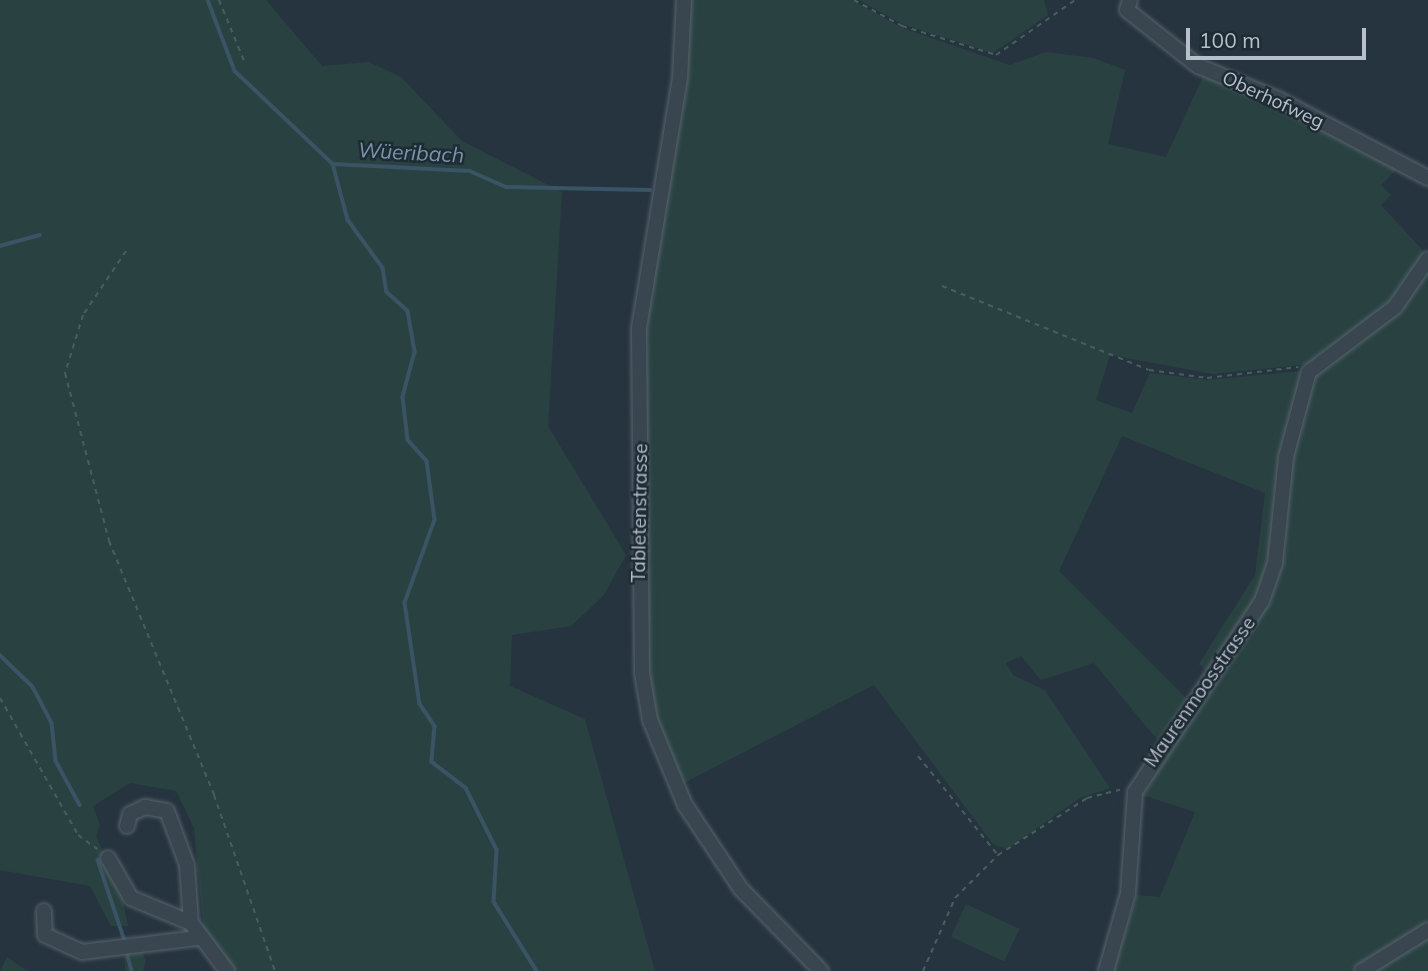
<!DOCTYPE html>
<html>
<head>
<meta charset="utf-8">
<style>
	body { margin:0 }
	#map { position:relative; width:1428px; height:971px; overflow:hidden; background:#26343f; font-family:Mulish,sans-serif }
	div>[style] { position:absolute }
	.green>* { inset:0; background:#294241; transform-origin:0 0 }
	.stream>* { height:3.5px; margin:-1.75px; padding:0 1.75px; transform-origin:1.75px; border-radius:1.75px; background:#3a5365 }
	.path>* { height:2px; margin-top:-1px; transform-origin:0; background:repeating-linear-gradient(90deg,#485e5e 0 5px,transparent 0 10px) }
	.roads { filter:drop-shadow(0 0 2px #58636d) drop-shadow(0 0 2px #58636d) }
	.minor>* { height:14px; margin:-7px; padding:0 7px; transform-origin:7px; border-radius:7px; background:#3a464f }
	span { translate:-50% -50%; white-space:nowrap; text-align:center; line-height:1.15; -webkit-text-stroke:5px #1f2b34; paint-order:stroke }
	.street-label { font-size:19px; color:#b6c0ca }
	.water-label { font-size:21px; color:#7896ab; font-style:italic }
	.scale { position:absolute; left:1186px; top:28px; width:180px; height:32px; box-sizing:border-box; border:4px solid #b6c0ca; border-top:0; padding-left:9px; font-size:21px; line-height:24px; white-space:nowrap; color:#b6c0ca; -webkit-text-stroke:5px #1f2b34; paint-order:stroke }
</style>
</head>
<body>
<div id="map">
	<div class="green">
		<div style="clip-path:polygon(0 0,266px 0,322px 66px,369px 62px,401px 77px,462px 141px,562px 192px,548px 426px,626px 555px,604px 595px,571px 626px,512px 635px,510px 686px,585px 719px,655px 971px,234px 971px,204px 939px,194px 828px,176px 791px,130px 783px,93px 806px,100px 825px,96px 836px,121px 891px,128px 926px,111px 926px,90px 886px,0 870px)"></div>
		<div style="clip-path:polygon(686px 0,852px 0,902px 28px,1010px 65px,1046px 52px,1094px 58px,1125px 70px,1108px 144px,1166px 157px,1205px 72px,1400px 166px,1381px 185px,1391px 195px,1381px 205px,1427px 255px,1383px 315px,1311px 364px,1213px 374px,1110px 355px,1096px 400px,1132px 413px,1150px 373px,1207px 380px,1301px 371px,1275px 548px,1259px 599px,1210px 674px,1199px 664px,1255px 575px,1265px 493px,1122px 436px,1059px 571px,1190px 702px,1159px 742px,1094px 663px,1041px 680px,1021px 656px,1006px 663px,1013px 675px,1045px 690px,1110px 788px,1080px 798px,1007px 849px,993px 844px,874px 685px,678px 786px,648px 697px,643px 328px)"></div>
		<div style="clip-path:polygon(859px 0,1044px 0,1048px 15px,993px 53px,902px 24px)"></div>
		<div style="clip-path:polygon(1428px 264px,1428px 923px,1350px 971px,1112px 971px,1137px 895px,1160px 897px,1195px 812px,1143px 795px,1269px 591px,1289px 463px,1317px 368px,1386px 321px)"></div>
		<div style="left:966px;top:904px;width:59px;height:36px;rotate:25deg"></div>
		<div style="clip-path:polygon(1428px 937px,1428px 971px,1375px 971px)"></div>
		<div style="clip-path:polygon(139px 948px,146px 960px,143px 971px,125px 971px,124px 952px)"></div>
		<div style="clip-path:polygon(7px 957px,24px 969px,28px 971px,0 971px)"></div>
	</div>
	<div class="stream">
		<div style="left:208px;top:0;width:76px;rotate:69.2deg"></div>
		<div style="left:235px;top:71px;width:135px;rotate:43.5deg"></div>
		<div style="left:333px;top:164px;width:58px;rotate:75deg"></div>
		<div style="left:348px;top:220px;width:59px;rotate:53.9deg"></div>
		<div style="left:383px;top:268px;width:24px;rotate:81deg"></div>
		<div style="left:387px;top:292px;width:28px;rotate:42deg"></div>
		<div style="left:408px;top:311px;width:42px;rotate:80.3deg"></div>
		<div style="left:415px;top:352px;width:47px;rotate:104.9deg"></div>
		<div style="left:403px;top:397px;width:43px;rotate:83.4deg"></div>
		<div style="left:408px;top:440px;width:28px;rotate:48deg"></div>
		<div style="left:427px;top:461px;width:60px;rotate:82.3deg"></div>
		<div style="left:435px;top:520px;width:88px;rotate:109.9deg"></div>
		<div style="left:405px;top:603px;width:102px;rotate:81.6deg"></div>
		<div style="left:420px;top:704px;width:27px;rotate:56deg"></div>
		<div style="left:435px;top:726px;width:36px;rotate:95deg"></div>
		<div style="left:432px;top:762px;width:43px;rotate:37.4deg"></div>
		<div style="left:466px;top:788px;width:69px;rotate:63.4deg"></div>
		<div style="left:497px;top:850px;width:52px;rotate:93.3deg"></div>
		<div style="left:494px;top:902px;width:81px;rotate:58.1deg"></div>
		<div style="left:333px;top:164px;width:137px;rotate:2.9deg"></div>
		<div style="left:470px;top:171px;width:39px;rotate:24deg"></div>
		<div style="left:506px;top:187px;width:144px;rotate:1.2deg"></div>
		<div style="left:0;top:246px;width:41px;rotate:-15.4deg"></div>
		<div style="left:0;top:655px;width:46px;rotate:44.1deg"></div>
		<div style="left:33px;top:687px;width:41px;rotate:62.2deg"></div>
		<div style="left:52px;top:723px;width:38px;rotate:84deg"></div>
		<div style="left:56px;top:761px;width:50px;rotate:61.4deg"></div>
		<div style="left:98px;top:860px;width:85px;rotate:71.6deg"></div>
		<div style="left:128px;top:956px;width:16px;rotate:75deg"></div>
	</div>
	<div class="path">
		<div style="left:219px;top:0;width:68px;rotate:67.6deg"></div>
		<div style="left:854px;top:0;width:55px;rotate:28.4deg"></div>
		<div style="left:902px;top:26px;width:98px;rotate:17.1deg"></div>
		<div style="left:996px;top:55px;width:96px;rotate:-34.8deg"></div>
		<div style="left:126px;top:251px;width:77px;rotate:123.9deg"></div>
		<div style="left:83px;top:315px;width:61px;rotate:107.2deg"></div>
		<div style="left:65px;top:373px;width:174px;rotate:75.3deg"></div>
		<div style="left:109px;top:541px;width:275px;rotate:67.5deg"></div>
		<div style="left:214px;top:795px;width:186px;rotate:70.9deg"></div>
		<div style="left:942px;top:286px;width:223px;rotate:22.1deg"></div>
		<div style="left:1149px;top:370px;width:59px;rotate:7.9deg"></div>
		<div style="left:1207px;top:378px;width:92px;rotate:-6.9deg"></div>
		<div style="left:0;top:698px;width:158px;rotate:60.3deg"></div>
		<div style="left:78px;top:835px;width:24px;rotate:36deg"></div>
		<div style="left:918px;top:756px;width:127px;rotate:51.1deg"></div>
		<div style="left:923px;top:971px;width:80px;rotate:-66.3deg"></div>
		<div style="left:955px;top:898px;width:61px;rotate:-45deg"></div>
		<div style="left:998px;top:855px;width:106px;rotate:-32.6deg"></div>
		<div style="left:1087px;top:798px;width:34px;rotate:-14deg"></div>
	</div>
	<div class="roads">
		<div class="minor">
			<div style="left:684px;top:0;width:78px;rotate:92.9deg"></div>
			<div style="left:680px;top:78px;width:253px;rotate:99.3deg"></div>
			<div style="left:639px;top:328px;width:345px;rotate:89.5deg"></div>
			<div style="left:642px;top:673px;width:48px;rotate:80.3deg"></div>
			<div style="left:650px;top:720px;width:92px;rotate:67.6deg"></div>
			<div style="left:685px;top:805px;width:101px;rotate:56.3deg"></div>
			<div style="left:741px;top:889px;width:115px;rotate:45.7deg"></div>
			<div style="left:1130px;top:0;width:10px;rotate:107deg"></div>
			<div style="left:1127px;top:10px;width:90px;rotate:38.3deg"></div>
			<div style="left:1198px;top:66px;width:87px;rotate:22.4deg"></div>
			<div style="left:1278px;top:99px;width:170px;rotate:27.8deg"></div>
			<div style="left:127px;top:826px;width:12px;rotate:-76deg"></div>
			<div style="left:130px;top:814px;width:17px;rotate:-25deg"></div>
			<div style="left:145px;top:807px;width:22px;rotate:10deg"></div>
			<div style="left:167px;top:811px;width:58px;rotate:69.7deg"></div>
			<div style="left:187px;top:865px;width:58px;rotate:86.1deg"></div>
			<div style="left:108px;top:858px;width:46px;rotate:60.1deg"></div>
			<div style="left:131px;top:898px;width:65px;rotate:22.6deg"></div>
			<div style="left:191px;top:923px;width:60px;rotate:53.1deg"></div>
			<div style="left:44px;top:911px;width:24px;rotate:88deg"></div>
			<div style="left:45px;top:935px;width:41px;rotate:24.7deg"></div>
			<div style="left:82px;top:952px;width:116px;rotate:-6.9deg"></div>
			<div style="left:1106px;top:971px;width:81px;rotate:-74.2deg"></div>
			<div style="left:1128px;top:893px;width:101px;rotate:-86deg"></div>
			<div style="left:1135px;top:792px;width:229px;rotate:-56.4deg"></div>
			<div style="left:1262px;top:601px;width:39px;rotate:-71deg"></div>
			<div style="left:1275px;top:564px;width:108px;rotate:-84.1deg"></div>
			<div style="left:1286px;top:457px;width:88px;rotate:-74.9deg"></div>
			<div style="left:1309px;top:372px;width:108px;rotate:-37.1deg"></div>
			<div style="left:1395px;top:307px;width:58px;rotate:-55.5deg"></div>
			<div style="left:1362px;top:971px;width:78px;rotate:-31.8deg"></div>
		</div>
	</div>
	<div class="street-label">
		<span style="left:1273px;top:100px;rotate:25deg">Oberhofweg</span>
		<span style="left:640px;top:513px;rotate:-89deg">Tabletenstrasse</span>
		<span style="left:1200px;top:692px;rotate:-55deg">Maurenmoosstrasse</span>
	</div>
	<div class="water-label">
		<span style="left:411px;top:152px;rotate:3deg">Wüeribach</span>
	</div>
	<div class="scale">100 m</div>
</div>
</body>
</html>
